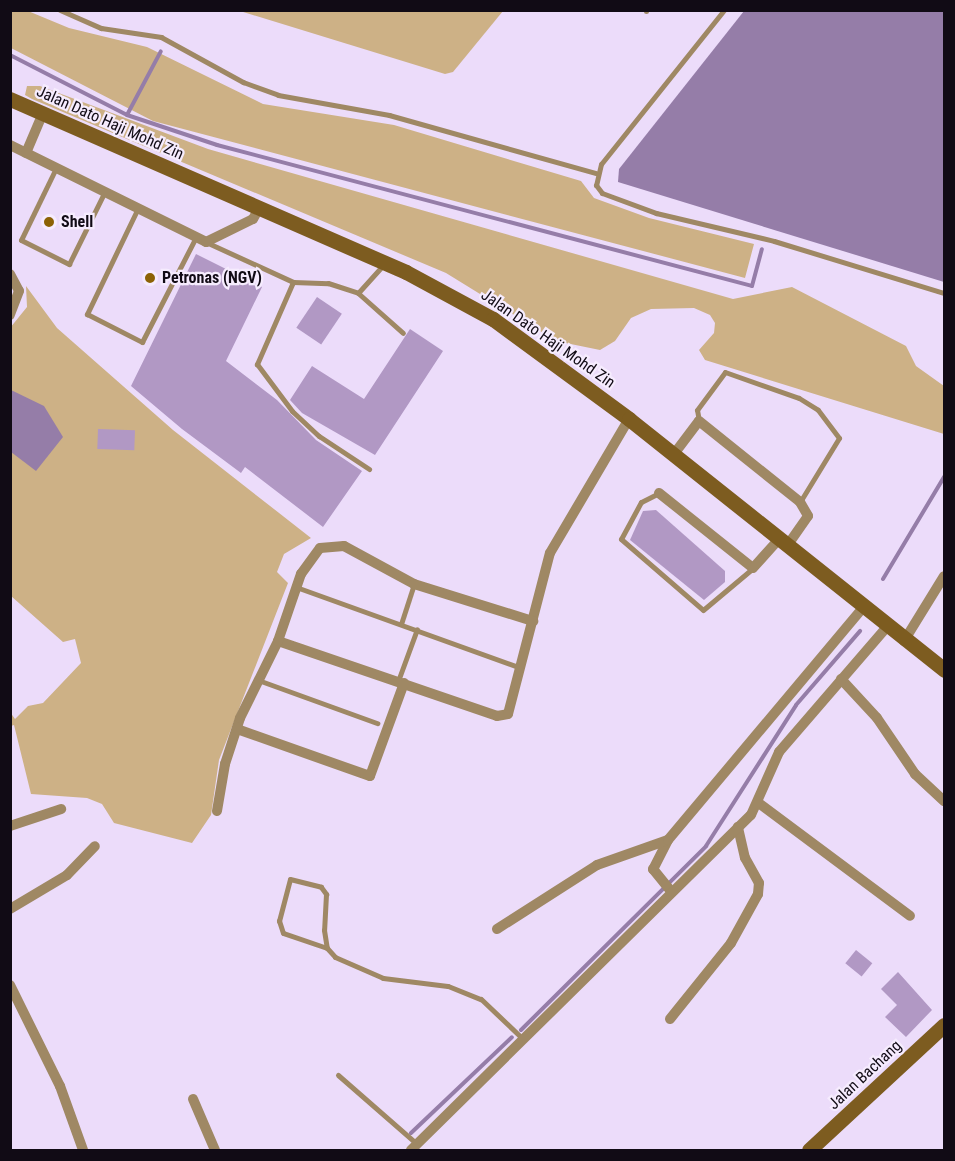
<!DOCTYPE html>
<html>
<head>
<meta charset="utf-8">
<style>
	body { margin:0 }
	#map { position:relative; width:955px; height:1161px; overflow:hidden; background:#ecdcfa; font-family:"Roboto Condensed",sans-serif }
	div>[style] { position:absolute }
	.green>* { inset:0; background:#cdb186 }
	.water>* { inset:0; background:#957da8 }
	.stream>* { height:4px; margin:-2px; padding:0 2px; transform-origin:2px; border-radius:2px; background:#957da8 }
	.building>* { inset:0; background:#b198c4; transform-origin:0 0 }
	.lane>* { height:5px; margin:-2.5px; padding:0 2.5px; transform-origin:2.5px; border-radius:2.5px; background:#9f8864 }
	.street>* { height:10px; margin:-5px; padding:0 5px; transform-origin:5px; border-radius:5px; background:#9f8864 }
	.secondary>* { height:15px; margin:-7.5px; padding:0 7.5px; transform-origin:7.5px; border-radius:7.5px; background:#7d5c20 }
	.dots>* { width:16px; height:16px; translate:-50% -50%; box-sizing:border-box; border:3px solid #f6ecfe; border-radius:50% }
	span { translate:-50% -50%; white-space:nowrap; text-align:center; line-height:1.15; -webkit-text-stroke:4.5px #f6ecfe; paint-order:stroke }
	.street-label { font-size:16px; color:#110b15 }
	.poi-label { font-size:16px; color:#110b15; font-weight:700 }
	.left { translate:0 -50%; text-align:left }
	.frame { position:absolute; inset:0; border:12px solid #110b15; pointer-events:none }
</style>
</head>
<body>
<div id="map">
	<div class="green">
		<div style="clip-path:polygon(11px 10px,28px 11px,69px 28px,147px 47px,263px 104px,394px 125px,581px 181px,594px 198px,649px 218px,754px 244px,745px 278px,153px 121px,11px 48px)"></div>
		<div style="clip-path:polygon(240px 11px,503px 11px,453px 72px,445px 74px)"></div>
		<div style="clip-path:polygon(27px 86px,40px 86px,208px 149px,733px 299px,792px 287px,906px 346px,916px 366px,944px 386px,944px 434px,705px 360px,699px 350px,714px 333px,715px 323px,710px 315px,694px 308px,651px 309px,631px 318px,615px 341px,600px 350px,556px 341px,446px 273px,32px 99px,25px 95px)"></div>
		<div style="clip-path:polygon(26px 286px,57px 328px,173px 430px,311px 538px,284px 554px,277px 572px,288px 583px,219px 760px,211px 815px,192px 843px,114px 823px,102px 804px,87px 798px,31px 794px,14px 725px,11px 726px,10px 712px,15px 719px,28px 706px,43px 703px,81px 663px,75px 639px,63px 642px,11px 596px,10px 328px,27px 307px)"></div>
	</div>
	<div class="water">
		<div style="clip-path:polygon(744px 11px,944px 11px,944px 282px,618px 182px,619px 169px)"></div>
		<div style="clip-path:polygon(11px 390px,44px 406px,63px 437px,36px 471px,11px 452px)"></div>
	</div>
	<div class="stream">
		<div style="left:10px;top:55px;width:131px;rotate:27.1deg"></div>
		<div style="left:127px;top:115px;width:95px;rotate:18.4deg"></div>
		<div style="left:217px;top:145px;width:553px;rotate:14.76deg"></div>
		<div style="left:752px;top:286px;width:38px;rotate:-75deg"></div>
		<div style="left:127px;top:115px;width:72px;rotate:-62deg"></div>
		<div style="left:883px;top:579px;width:119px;rotate:-59.1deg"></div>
		<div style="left:521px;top:1030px;width:261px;rotate:-44.8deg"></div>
		<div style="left:706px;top:846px;width:167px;rotate:-57.4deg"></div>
		<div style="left:796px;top:705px;width:98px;rotate:-49.1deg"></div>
		<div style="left:411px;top:1133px;width:139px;rotate:-43.5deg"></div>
	</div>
	<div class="building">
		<div style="clip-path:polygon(196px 254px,262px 287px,226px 361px,277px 400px,316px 440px,362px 471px,323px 527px,245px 467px,241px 473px,182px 429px,131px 386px)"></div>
		<div style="left:317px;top:297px;width:30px;height:37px;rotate:34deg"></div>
		<div style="clip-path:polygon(410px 329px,443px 351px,375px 455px,302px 413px,290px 400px,312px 366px,364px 399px)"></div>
		<div style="left:98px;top:429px;width:37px;height:20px;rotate:2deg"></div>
		<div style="clip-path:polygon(656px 510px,725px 571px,725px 582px,704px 600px,630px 540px,643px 511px)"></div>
		<div style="left:856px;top:950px;width:21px;height:17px;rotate:39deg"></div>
		<div style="clip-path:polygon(898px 972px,932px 1010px,906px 1037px,885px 1017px,897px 1005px,881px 989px)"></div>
	</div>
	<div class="lane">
		<div style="left:60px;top:10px;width:45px;rotate:23.7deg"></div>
		<div style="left:101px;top:28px;width:61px;rotate:8.5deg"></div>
		<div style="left:161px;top:37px;width:94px;rotate:28.8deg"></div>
		<div style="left:243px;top:82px;width:37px;rotate:20deg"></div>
		<div style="left:278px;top:95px;width:113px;rotate:10.2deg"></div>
		<div style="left:389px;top:115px;width:215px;rotate:15.7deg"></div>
		<div style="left:724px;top:10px;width:197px;rotate:128.6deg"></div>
		<div style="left:601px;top:164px;width:22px;rotate:103deg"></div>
		<div style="left:596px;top:185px;width:10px;rotate:53deg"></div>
		<div style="left:602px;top:193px;width:58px;rotate:20.3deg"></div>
		<div style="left:656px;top:213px;width:121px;rotate:13.3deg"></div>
		<div style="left:774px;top:241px;width:178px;rotate:17deg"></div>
		<div style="left:646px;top:11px;width:1px;rotate:-90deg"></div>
		<div style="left:56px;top:168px;width:80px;rotate:115.9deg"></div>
		<div style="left:21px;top:240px;width:54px;rotate:26.6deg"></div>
		<div style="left:69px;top:264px;width:81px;rotate:-63.7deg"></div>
		<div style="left:138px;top:208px;width:118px;rotate:115.7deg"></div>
		<div style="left:87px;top:314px;width:62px;rotate:27deg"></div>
		<div style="left:142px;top:342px;width:118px;rotate:-62.8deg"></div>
		<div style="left:208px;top:243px;width:94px;rotate:24.6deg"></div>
		<div style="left:293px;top:282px;width:35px;rotate:2deg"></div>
		<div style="left:328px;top:283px;width:32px;rotate:18deg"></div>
		<div style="left:358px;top:293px;width:60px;rotate:41.6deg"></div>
		<div style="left:293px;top:282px;width:90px;rotate:113.7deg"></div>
		<div style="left:257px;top:364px;width:59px;rotate:53.3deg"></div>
		<div style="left:292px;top:411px;width:37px;rotate:43deg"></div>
		<div style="left:319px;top:436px;width:60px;rotate:33.4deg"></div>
		<div style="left:358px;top:293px;width:38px;rotate:-48deg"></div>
		<div style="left:699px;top:421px;width:11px;rotate:-100deg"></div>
		<div style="left:697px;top:410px;width:47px;rotate:-53.6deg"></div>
		<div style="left:725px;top:372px;width:78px;rotate:19.4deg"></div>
		<div style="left:799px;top:398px;width:22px;rotate:32deg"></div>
		<div style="left:818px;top:410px;width:35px;rotate:53deg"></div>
		<div style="left:839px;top:438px;width:75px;rotate:121.4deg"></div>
		<div style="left:659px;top:493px;width:20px;rotate:153deg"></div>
		<div style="left:641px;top:502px;width:42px;rotate:118.4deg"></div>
		<div style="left:621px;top:539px;width:108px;rotate:40.9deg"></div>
		<div style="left:703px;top:610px;width:65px;rotate:-40deg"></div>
		<div style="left:296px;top:587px;width:239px;rotate:19.8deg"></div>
		<div style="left:401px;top:624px;width:42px;rotate:-72deg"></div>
		<div style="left:258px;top:680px;width:127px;rotate:19.9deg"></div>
		<div style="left:398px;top:681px;width:55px;rotate:-69.9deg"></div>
		<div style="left:327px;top:948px;width:46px;rotate:-161.2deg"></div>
		<div style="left:283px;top:933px;width:13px;rotate:-108deg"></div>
		<div style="left:279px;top:921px;width:43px;rotate:-75.3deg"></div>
		<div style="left:290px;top:879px;width:32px;rotate:14deg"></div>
		<div style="left:321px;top:887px;width:9px;rotate:54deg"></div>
		<div style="left:326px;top:894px;width:36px;rotate:93deg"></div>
		<div style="left:324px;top:930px;width:18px;rotate:81deg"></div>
		<div style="left:327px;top:948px;width:12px;rotate:48deg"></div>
		<div style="left:335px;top:957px;width:52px;rotate:23.6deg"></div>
		<div style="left:383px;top:978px;width:65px;rotate:7deg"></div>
		<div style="left:448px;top:986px;width:35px;rotate:22deg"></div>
		<div style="left:481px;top:999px;width:58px;rotate:43.6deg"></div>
		<div style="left:338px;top:1075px;width:105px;rotate:41.1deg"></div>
	</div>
	<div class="street">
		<div style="left:10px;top:145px;width:219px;rotate:26.3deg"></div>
		<div style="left:206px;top:242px;width:52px;rotate:-26.1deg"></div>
		<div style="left:253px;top:219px;width:13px;rotate:-61deg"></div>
		<div style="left:26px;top:153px;width:43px;rotate:-67deg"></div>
		<div style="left:10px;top:274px;width:19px;rotate:62deg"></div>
		<div style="left:19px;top:291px;width:26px;rotate:111deg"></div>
		<div style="left:674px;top:454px;width:41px;rotate:-52.9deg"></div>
		<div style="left:699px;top:421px;width:129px;rotate:38.7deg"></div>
		<div style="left:800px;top:502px;width:16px;rotate:60deg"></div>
		<div style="left:808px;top:516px;width:37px;rotate:125deg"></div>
		<div style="left:659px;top:493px;width:120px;rotate:38.6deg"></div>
		<div style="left:753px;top:568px;width:39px;rotate:-48deg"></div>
		<div style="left:278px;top:641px;width:231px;rotate:18.9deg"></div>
		<div style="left:497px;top:716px;width:11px;rotate:-10deg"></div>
		<div style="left:508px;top:714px;width:166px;rotate:-75.4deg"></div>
		<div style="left:550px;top:553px;width:156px;rotate:-59.5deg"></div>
		<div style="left:904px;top:641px;width:76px;rotate:-58.4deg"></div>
		<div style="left:841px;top:679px;width:53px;rotate:47.3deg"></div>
		<div style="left:877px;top:718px;width:68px;rotate:55.8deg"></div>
		<div style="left:915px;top:774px;width:40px;rotate:43deg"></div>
		<div style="left:237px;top:729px;width:141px;rotate:19.5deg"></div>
		<div style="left:370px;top:776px;width:99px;rotate:-69.9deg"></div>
		<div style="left:760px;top:804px;width:187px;rotate:36.7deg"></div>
		<div style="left:217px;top:811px;width:48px;rotate:-80.3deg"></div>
		<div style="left:225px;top:764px;width:48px;rotate:-71.9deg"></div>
		<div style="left:240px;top:718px;width:86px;rotate:-63.7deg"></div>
		<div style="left:278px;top:641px;width:71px;rotate:-71.1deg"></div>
		<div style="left:301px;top:574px;width:32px;rotate:-54deg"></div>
		<div style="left:320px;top:548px;width:24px;rotate:-5deg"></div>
		<div style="left:344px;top:546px;width:80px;rotate:28.5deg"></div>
		<div style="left:414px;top:584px;width:125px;rotate:17.3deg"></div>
		<div style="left:10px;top:826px;width:54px;rotate:-18.4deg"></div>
		<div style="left:668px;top:840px;width:33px;rotate:117deg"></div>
		<div style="left:653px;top:869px;width:28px;rotate:51deg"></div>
		<div style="left:10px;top:909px;width:66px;rotate:-30.8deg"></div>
		<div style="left:67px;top:875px;width:40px;rotate:-46deg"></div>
		<div style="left:497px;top:929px;width:119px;rotate:-32.6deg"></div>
		<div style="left:597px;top:865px;width:75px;rotate:-19.4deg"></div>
		<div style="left:668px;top:840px;width:303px;rotate:-50deg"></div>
		<div style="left:10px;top:985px;width:113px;rotate:63.7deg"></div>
		<div style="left:60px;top:1086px;width:68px;rotate:70.2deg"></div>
		<div style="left:670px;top:1019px;width:97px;rotate:-51.2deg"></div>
		<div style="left:731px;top:943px;width:56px;rotate:-61.1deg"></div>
		<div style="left:758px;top:894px;width:11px;rotate:-85deg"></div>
		<div style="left:759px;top:883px;width:29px;rotate:-119deg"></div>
		<div style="left:745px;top:858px;width:32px;rotate:-103deg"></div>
		<div style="left:193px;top:1099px;width:56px;rotate:66.7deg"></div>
		<div style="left:411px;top:1150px;width:477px;rotate:-44.6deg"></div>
		<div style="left:751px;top:815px;width:69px;rotate:-66deg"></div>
		<div style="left:779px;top:752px;width:165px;rotate:-49.2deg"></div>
	</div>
	<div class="secondary">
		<div style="left:10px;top:99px;width:432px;rotate:23.6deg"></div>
		<div style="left:406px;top:272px;width:99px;rotate:28.4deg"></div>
		<div style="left:493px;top:319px;width:169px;rotate:36.3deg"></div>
		<div style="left:629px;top:419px;width:403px;rotate:38.5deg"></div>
		<div style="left:809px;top:1150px;width:184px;rotate:-42.8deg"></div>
	</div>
	<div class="dots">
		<div style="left:49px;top:222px;background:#8c6205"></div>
		<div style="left:150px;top:278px;background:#8c6205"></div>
	</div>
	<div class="street-label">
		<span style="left:110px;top:123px;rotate:24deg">Jalan Dato Haji Mohd Zin</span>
		<span style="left:548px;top:339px;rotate:35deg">Jalan Dato Haji Mohd Zin</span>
		<span style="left:865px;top:1075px;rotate:-43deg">Jalan Bachang</span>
	</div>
	<div class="poi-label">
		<span class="left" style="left:61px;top:222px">Shell</span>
		<span class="left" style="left:162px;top:278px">Petronas (NGV)</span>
	</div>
	<div class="frame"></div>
</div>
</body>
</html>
